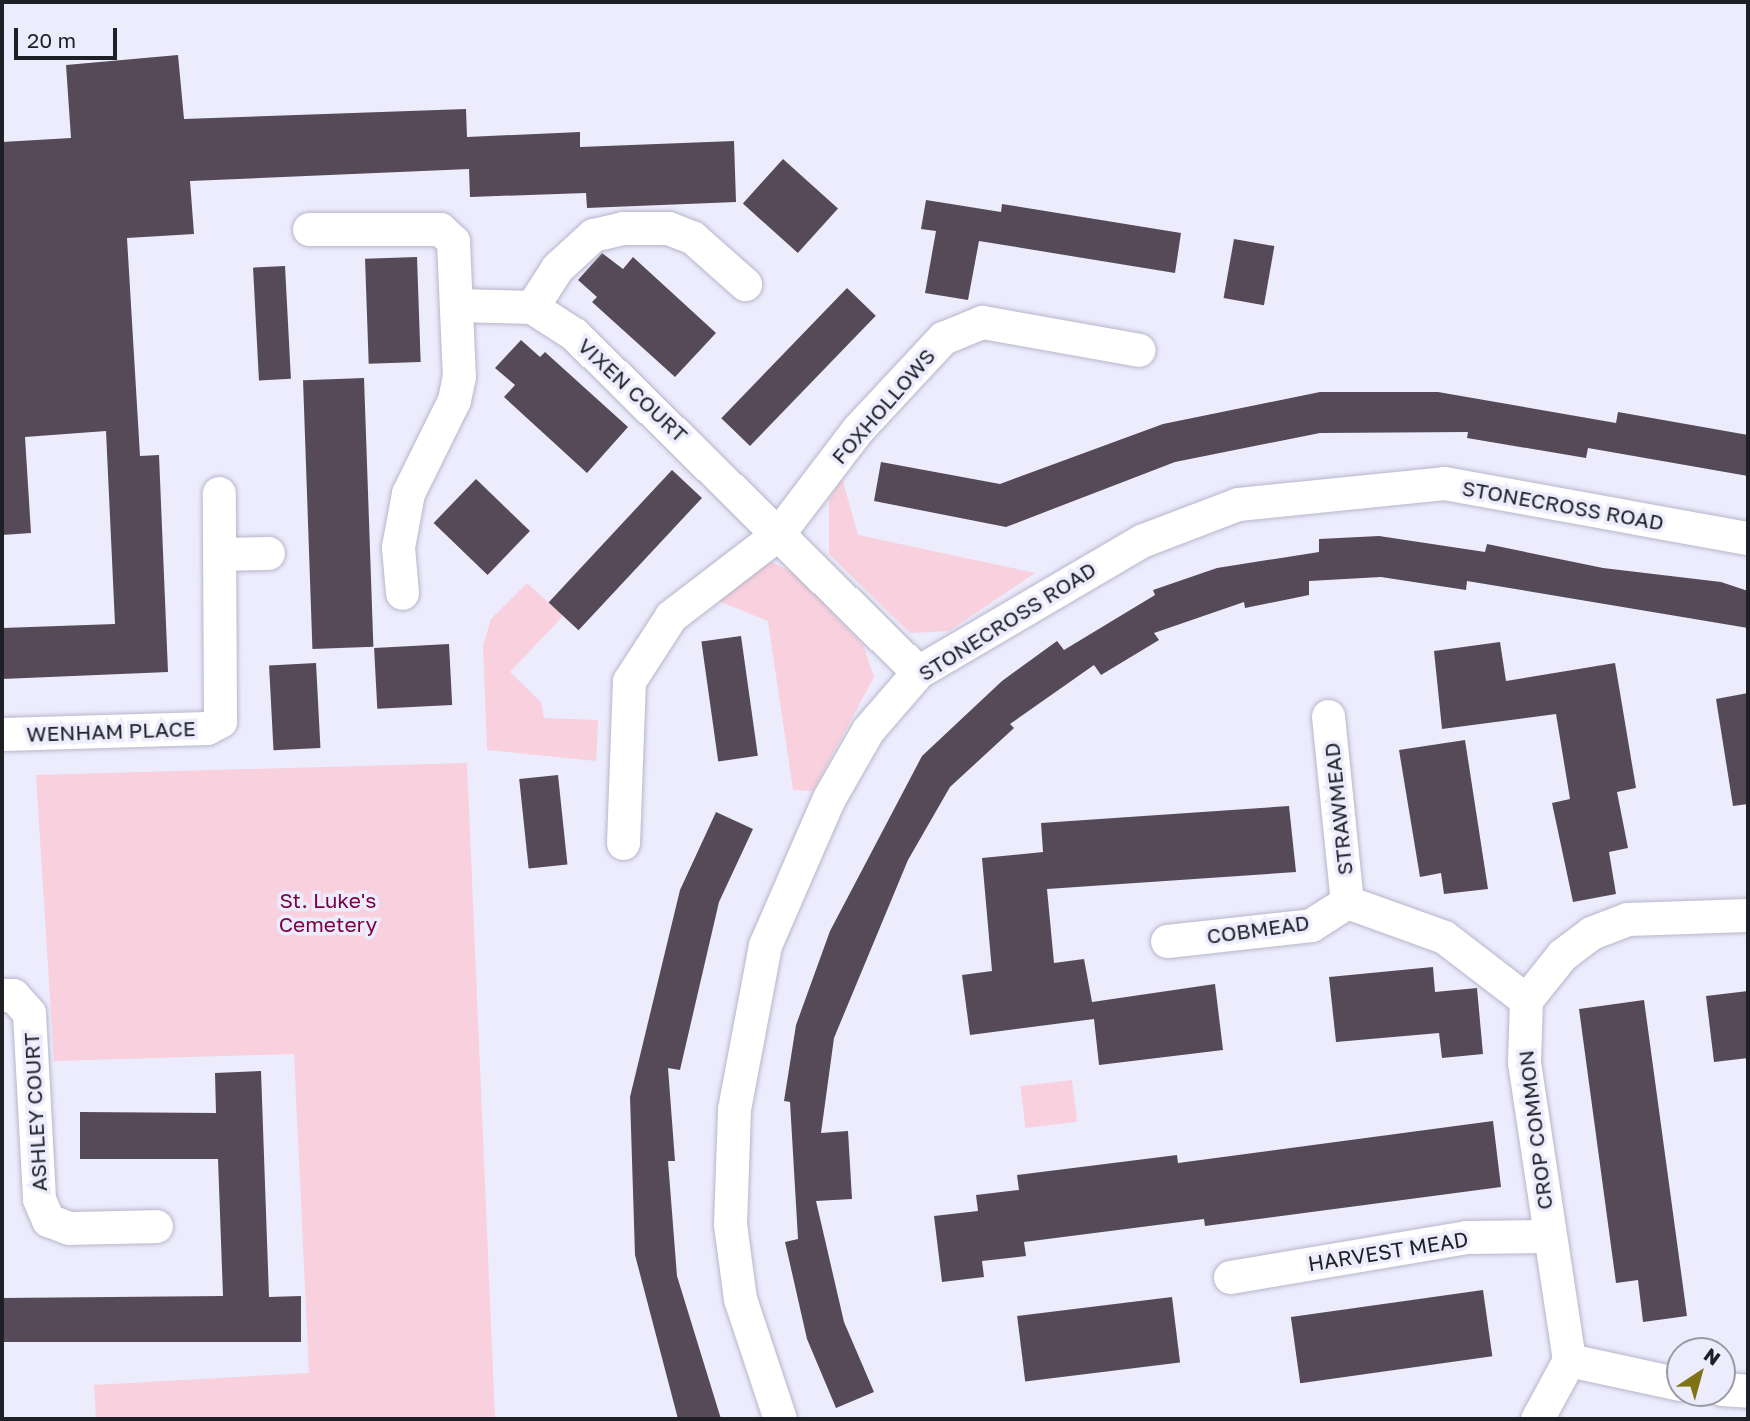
<!DOCTYPE html>
<html>
<head>
<meta charset="utf-8">
<style>
	body { margin:0 }
	#map { position:relative; width:1750px; height:1421px; overflow:hidden; background:#ececfd; font-family:"Golos Text",sans-serif }
	div>[style] { position:absolute }
	.green>* { inset:0; background:#f9d0de; transform-origin:0 0 }
	.building>* { inset:0; background:#564a58; transform-origin:0 0 }
	.roads { filter:drop-shadow(0 0 2px #b7b6ca) drop-shadow(0 0 2px #b7b6ca) }
	.street>* { height:33px; margin:-16.5px; padding:0 16.5px; transform-origin:16.5px; border-radius:16.5px; background:#fff }
	span { translate:-50% -50%; white-space:nowrap; text-align:center; line-height:1.15; -webkit-text-stroke:7px #ececfd; paint-order:stroke }
	.street-label { font-size:21px; color:#1f1f26 }
	.park-label { font-size:21px; color:#7b0044 }
	.frame { position:absolute; inset:0; border:4px solid #1f1f26; pointer-events:none }
	.north { position:absolute; left:1666px; top:1337px; width:70px; height:70px; box-sizing:border-box; background:#ececfd; border:2px solid #9a9aa7; border-radius:50%; rotate:36deg; font-size:19px; font-weight:700; line-height:28px; text-align:center; color:#1f1f26 }
	.north::after { content:''; display:block; margin:auto; width:24px; height:32px; background:#807315; clip-path:polygon(50% 0,100% 100%,50% 72%,0 100%) }
	.scale { position:absolute; left:14px; top:28px; width:103px; height:32px; box-sizing:border-box; border:4px solid #1f1f26; border-top:0; padding-left:9px; font-size:21px; line-height:24px; white-space:nowrap; color:#1f1f26; -webkit-text-stroke:5px #ececfd; paint-order:stroke }
</style>
</head>
<body>
<div id="map">
	<div class="green">
		<div style="clip-path:polygon(842px 478px,858px 535px,1035px 573px,949px 631px,910px 633px,829px 554px,829px 500px)"></div>
		<div style="clip-path:polygon(771px 562px,795px 573px,863px 645px,874px 677px,813px 791px,793px 790px,768px 621px,716px 600px)"></div>
		<div style="clip-path:polygon(527px 583px,563px 616px,510px 672px,541px 702px,544px 718px,598px 720px,596px 761px,487px 750px,483px 646px,491px 619px)"></div>
		<div style="clip-path:polygon(467px 763px,495px 1419px,96px 1419px,94px 1385px,309px 1373px,294px 1054px,54px 1061px,36px 775px)"></div>
		<div style="left:1072px;top:1080px;width:42px;height:52px;rotate:83deg"></div>
	</div>
	<div class="building">
		<div style="clip-path:polygon(178px 55px,184px 119px,466px 109px,467px 137px,580px 132px,580px 147px,734px 141px,736px 202px,587px 208px,586px 193px,470px 197px,469px 169px,190px 181px,194px 234px,127px 238px,140px 456px,159px 455px,168px 672px,2px 679px,2px 628px,115px 624px,106px 431px,25px 437px,31px 533px,2px 535px,2px 142px,71px 138px,66px 65px)"></div>
		<div style="left:783px;top:159px;width:74px;height:60px;rotate:42deg"></div>
		<div style="clip-path:polygon(926px 200px,1001px 212px,1002px 204px,1181px 233px,1175px 273px,979px 241px,968px 300px,925px 293px,936px 231px,921px 229px)"></div>
		<div style="left:1234px;top:239px;width:41px;height:60px;rotate:10deg"></div>
		<div style="clip-path:polygon(602px 253px,623px 269px,633px 257px,716px 333px,675px 377px,592px 302px,597px 297px,578px 280px)"></div>
		<div style="left:417px;top:257px;width:105px;height:52px;rotate:88deg"></div>
		<div style="left:285px;top:266px;width:113px;height:32px;rotate:87deg"></div>
		<div style="left:847px;top:288px;width:40px;height:181px;rotate:44deg"></div>
		<div style="clip-path:polygon(521px 340px,540px 357px,545px 352px,628px 427px,587px 473px,504px 397px,515px 385px,495px 368px)"></div>
		<div style="left:364px;top:378px;width:269px;height:61px;rotate:88deg"></div>
		<div style="clip-path:polygon(1320px 392px,1438px 392px,1616px 423px,1618px 412px,1748px 435px,1748px 476px,1588px 448px,1586px 458px,1467px 438px,1468px 432px,1320px 433px,1175px 462px,1006px 527px,874px 501px,881px 462px,1000px 484px,1163px 424px)"></div>
		<div style="left:672px;top:470px;width:41px;height:181px;rotate:43deg"></div>
		<div style="left:476px;top:479px;width:75px;height:61px;rotate:44deg"></div>
		<div style="clip-path:polygon(1379px 536px,1485px 552px,1487px 544px,1603px 568px,1721px 582px,1748px 591px,1748px 628px,1467px 581px,1466px 590px,1381px 577px,1309px 581px,1309px 595px,1245px 608px,1244px 602px,1154px 633px,1159px 640px,1101px 675px,1094px 665px,1010px 724px,1014px 728px,950px 787px,908px 860px,834px 1038px,821px 1133px,848px 1131px,852px 1199px,816px 1201px,844px 1322px,874px 1392px,836px 1408px,807px 1339px,785px 1242px,798px 1239px,790px 1102px,784px 1101px,796px 1025px,830px 931px,922px 756px,1002px 681px,1057px 641px,1064px 650px,1155px 595px,1153px 590px,1217px 568px,1319px 552px,1319px 539px)"></div>
		<div style="left:741px;top:636px;width:121px;height:40px;rotate:82deg"></div>
		<div style="clip-path:polygon(1500px 642px,1506px 681px,1615px 663px,1636px 788px,1617px 792px,1628px 848px,1609px 852px,1616px 894px,1573px 902px,1552px 803px,1570px 799px,1556px 714px,1442px 729px,1434px 651px)"></div>
		<div style="left:449px;top:644px;width:61px;height:75px;rotate:87deg"></div>
		<div style="left:316px;top:663px;width:85px;height:47px;rotate:87deg"></div>
		<div style="clip-path:polygon(1748px 693px,1748px 804px,1733px 806px,1716px 699px)"></div>
		<div style="clip-path:polygon(1465px 740px,1488px 889px,1444px 894px,1441px 873px,1420px 877px,1399px 750px)"></div>
		<div style="left:558px;top:775px;width:90px;height:39px;rotate:84deg"></div>
		<div style="clip-path:polygon(1289px 806px,1296px 872px,1047px 889px,1054px 963px,1084px 959px,1092px 1002px,1215px 984px,1223px 1050px,1099px 1065px,1094px 1019px,970px 1035px,962px 975px,992px 971px,982px 858px,1043px 852px,1041px 823px)"></div>
		<div style="clip-path:polygon(716px 812px,753px 829px,719px 902px,680px 1070px,668px 1068px,675px 1161px,668px 1161px,677px 1276px,721px 1419px,678px 1419px,635px 1255px,630px 1097px,680px 890px)"></div>
		<div style="clip-path:polygon(1433px 967px,1435px 992px,1477px 988px,1483px 1054px,1442px 1058px,1439px 1033px,1336px 1042px,1329px 977px)"></div>
		<div style="clip-path:polygon(1748px 991px,1748px 1058px,1714px 1062px,1706px 996px)"></div>
		<div style="clip-path:polygon(1644px 1000px,1687px 1316px,1643px 1322px,1638px 1280px,1616px 1283px,1579px 1009px)"></div>
		<div style="clip-path:polygon(261px 1071px,269px 1297px,301px 1296px,301px 1342px,2px 1342px,2px 1298px,223px 1296px,218px 1159px,80px 1159px,80px 1112px,216px 1113px,215px 1073px)"></div>
		<div style="clip-path:polygon(1493px 1121px,1501px 1187px,1205px 1226px,1204px 1219px,1024px 1242px,1026px 1256px,982px 1261px,984px 1277px,942px 1282px,934px 1216px,978px 1211px,976px 1195px,1019px 1190px,1017px 1175px,1177px 1155px,1178px 1163px)"></div>
		<div style="left:1483px;top:1290px;width:67px;height:194px;rotate:82deg"></div>
		<div style="left:1172px;top:1297px;width:66px;height:156px;rotate:83deg"></div>
	</div>
	<div class="roads">
		<div class="street">
			<div style="left:309px;top:229px;width:131px"></div>
			<div style="left:440px;top:229px;width:18px;rotate:43deg"></div>
			<div style="left:453px;top:241px;width:135px;rotate:87.5deg"></div>
			<div style="left:459px;top:376px;width:25px;rotate:102deg"></div>
			<div style="left:454px;top:400px;width:104px;rotate:116.3deg"></div>
			<div style="left:408px;top:493px;width:55px;rotate:100.5deg"></div>
			<div style="left:398px;top:547px;width:46px;rotate:85deg"></div>
			<div style="left:458px;top:305px;width:74px;rotate:1.5deg"></div>
			<div style="left:532px;top:307px;width:50px;rotate:32.7deg"></div>
			<div style="left:574px;top:334px;width:482px;rotate:44.5deg"></div>
			<div style="left:532px;top:307px;width:46px;rotate:-57.3deg"></div>
			<div style="left:557px;top:268px;width:49px;rotate:-42.5deg"></div>
			<div style="left:593px;top:235px;width:31px;rotate:-13deg"></div>
			<div style="left:623px;top:228px;width:45px"></div>
			<div style="left:668px;top:228px;width:26px;rotate:21deg"></div>
			<div style="left:692px;top:237px;width:71px;rotate:41.6deg"></div>
			<div style="left:223px;top:554px;width:45px;rotate:-1.3deg"></div>
			<div style="left:1328px;top:716px;width:187px;rotate:84.2deg"></div>
			<div style="left:2px;top:734px;width:205px;rotate:-1.7deg"></div>
			<div style="left:207px;top:728px;width:15px;rotate:-28deg"></div>
			<div style="left:220px;top:721px;width:228px;rotate:-90.3deg"></div>
			<div style="left:623px;top:843px;width:162px;rotate:-87.9deg"></div>
			<div style="left:629px;top:681px;width:77px;rotate:-57.1deg"></div>
			<div style="left:671px;top:616px;width:135px;rotate:-37.5deg"></div>
			<div style="left:778px;top:534px;width:132px;rotate:-52.7deg"></div>
			<div style="left:858px;top:429px;width:125px;rotate:-47deg"></div>
			<div style="left:943px;top:338px;width:42px;rotate:-22.3deg"></div>
			<div style="left:982px;top:322px;width:159px;rotate:10.1deg"></div>
			<div style="left:1167px;top:941px;width:145px;rotate:-6.3deg"></div>
			<div style="left:1311px;top:925px;width:43px;rotate:-32.6deg"></div>
			<div style="left:1347px;top:902px;width:103px;rotate:19.8deg"></div>
			<div style="left:1444px;top:937px;width:103px;rotate:37.5deg"></div>
			<div style="left:2px;top:995px;width:11px"></div>
			<div style="left:13px;top:995px;width:24px;rotate:48deg"></div>
			<div style="left:29px;top:1013px;width:186px;rotate:86.9deg"></div>
			<div style="left:39px;top:1199px;width:23px;rotate:67deg"></div>
			<div style="left:48px;top:1220px;width:22px;rotate:21deg"></div>
			<div style="left:69px;top:1228px;width:87px;rotate:-1.3deg"></div>
			<div style="left:1230px;top:1277px;width:240px;rotate:-9.6deg"></div>
			<div style="left:1467px;top:1237px;width:80px;rotate:-0.7deg"></div>
			<div style="left:1569px;top:1360px;width:114px;rotate:12.2deg"></div>
			<div style="left:1722px;top:1389px;width:26px;rotate:4deg"></div>
			<div style="left:780px;top:1419px;width:126px;rotate:-108.4deg"></div>
			<div style="left:740px;top:1299px;width:76px;rotate:-97.6deg"></div>
			<div style="left:730px;top:1224px;width:115px;rotate:-88deg"></div>
			<div style="left:734px;top:1109px;width:167px;rotate:-79.3deg"></div>
			<div style="left:765px;top:945px;width:160px;rotate:-66.5deg"></div>
			<div style="left:829px;top:798px;width:78px;rotate:-60.2deg"></div>
			<div style="left:868px;top:730px;width:77px;rotate:-49.2deg"></div>
			<div style="left:918px;top:672px;width:259px;rotate:-30.4deg"></div>
			<div style="left:1141px;top:541px;width:104px;rotate:-20.9deg"></div>
			<div style="left:1238px;top:504px;width:207px;rotate:-5.8deg"></div>
			<div style="left:1444px;top:483px;width:309px;rotate:10.3deg"></div>
			<div style="left:1537px;top:1419px;width:67px;rotate:-61.5deg"></div>
			<div style="left:1569px;top:1360px;width:301px;rotate:-98.6deg"></div>
			<div style="left:1524px;top:1062px;width:62px;rotate:-88.2deg"></div>
			<div style="left:1526px;top:1000px;width:58px;rotate:-51.3deg"></div>
			<div style="left:1562px;top:955px;width:36px;rotate:-37deg"></div>
			<div style="left:1591px;top:933px;width:39px;rotate:-21deg"></div>
			<div style="left:1627px;top:919px;width:121px;rotate:-1.9deg"></div>
		</div>
	</div>
	<div class="street-label">
		<span style="left:633px;top:390px;rotate:43deg">VIXEN COURT</span>
		<span style="left:883px;top:406px;rotate:-49deg">FOXHOLLOWS</span>
		<span style="left:1563px;top:505px;rotate:10deg">STONECROSS ROAD</span>
		<span style="left:1007px;top:621px;rotate:-32deg">STONECROSS ROAD</span>
		<span style="left:111px;top:731px;rotate:-2deg">WENHAM PLACE</span>
		<span style="left:1338px;top:809px;rotate:-96deg">STRAWMEAD</span>
		<span style="left:1258px;top:929px;rotate:-8deg">COBMEAD</span>
		<span style="left:35px;top:1112px;rotate:-93deg">ASHLEY COURT</span>
		<span style="left:1535px;top:1130px;rotate:-97deg">CROP COMMON</span>
		<span style="left:1388px;top:1251px;rotate:-9deg">HARVEST MEAD</span>
	</div>
	<div class="park-label">
		<span style="left:328px;top:912px">St. Luke's<br>Cemetery</span>
	</div>
	<div class="frame"></div>
	<div class="north">N</div>
	<div class="scale">20 m</div>
</div>
</body>
</html>
